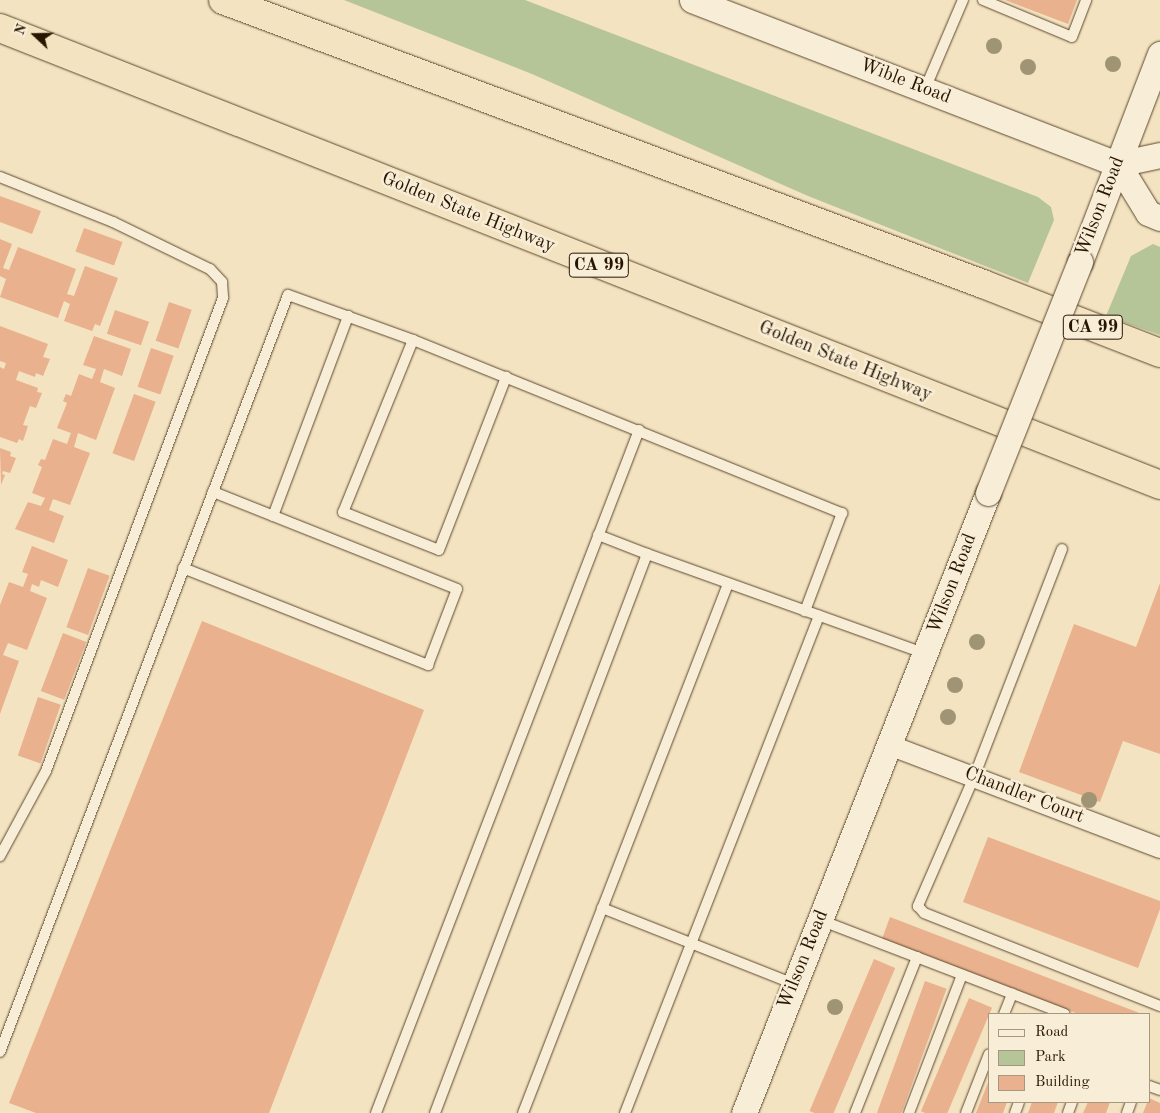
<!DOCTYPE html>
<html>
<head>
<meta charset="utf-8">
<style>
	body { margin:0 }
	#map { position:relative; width:1160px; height:1113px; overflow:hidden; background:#f4e3c0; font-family:"Old Standard TT",serif }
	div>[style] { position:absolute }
	.green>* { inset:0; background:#b6c597 }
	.building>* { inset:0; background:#e9b18d; transform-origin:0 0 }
	.roads { filter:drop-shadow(0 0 1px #5b4830) drop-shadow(0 0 1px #5b4830) }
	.service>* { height:10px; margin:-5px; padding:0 5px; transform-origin:5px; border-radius:5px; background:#f8edd6 }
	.minor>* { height:20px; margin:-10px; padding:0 10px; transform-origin:10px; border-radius:10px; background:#f8edd6 }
	.tertiary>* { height:25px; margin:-12.5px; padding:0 12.5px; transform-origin:12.5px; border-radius:12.5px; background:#f8edd6 }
	.motorway>* { height:28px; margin:-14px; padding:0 14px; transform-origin:14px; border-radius:14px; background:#f4e3c0 }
	.bridges { filter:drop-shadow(0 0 1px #5b4830) drop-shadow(0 0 1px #5b4830) }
	.tertiary-bridge>* { height:25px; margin:-12.5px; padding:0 12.5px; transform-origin:12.5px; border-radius:12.5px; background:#f8edd6 }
	.trees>* { width:16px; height:16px; margin:-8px; border-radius:50%; background:#9f9474 }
	span { translate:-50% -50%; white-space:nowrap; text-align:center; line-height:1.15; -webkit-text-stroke:5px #f8edd6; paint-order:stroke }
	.shield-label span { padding:1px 4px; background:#f8edd6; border:1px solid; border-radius:4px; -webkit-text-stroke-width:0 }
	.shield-label { font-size:18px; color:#281500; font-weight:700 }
	.street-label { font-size:19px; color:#281500 }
	.legend { position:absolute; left:988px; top:1013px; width:162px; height:90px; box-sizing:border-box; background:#f8edd6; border:1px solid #a59780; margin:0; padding:6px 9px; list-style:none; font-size:15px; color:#281500 }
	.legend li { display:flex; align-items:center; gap:10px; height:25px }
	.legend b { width:25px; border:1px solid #a59780 }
	.north { position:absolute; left:10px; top:10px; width:50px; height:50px; -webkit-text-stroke:4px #f8edd6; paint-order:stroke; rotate:291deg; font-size:14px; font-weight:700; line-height:20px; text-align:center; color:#281500 }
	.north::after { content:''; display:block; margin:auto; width:18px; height:22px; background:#281500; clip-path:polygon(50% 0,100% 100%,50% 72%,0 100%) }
</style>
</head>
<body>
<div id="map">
	<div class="green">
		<div style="clip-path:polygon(344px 0,525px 0,1038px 197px,1051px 207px,1054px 220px,1028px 283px,808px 196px,532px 74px)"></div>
		<div style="clip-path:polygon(1153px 244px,1160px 247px,1160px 335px,1106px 316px,1131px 256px)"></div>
	</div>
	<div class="building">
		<div style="clip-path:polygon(1005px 0,1077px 0,1068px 24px)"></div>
		<div style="clip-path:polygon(0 196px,41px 211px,32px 234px,0 222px)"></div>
		<div style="left:84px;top:228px;width:41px;height:25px;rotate:20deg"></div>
		<div style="clip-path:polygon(0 239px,12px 244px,3px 268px,9px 270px,18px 247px,76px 269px,67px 294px,74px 296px,85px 266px,118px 278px,100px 326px,95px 324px,92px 331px,64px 321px,70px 304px,64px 301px,58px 318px,0 297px,6px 279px,0 276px)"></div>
		<div style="left:169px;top:302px;width:24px;height:41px;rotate:19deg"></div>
		<div style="left:115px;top:310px;width:36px;height:25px;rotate:19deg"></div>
		<div style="clip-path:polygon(0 326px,48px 344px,43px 357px,50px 359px,43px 376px,36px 373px,35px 377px,19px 371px,16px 380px,38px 388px,37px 392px,42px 393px,36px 408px,30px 406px,23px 425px,28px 426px,23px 441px,19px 439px,17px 443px,0 437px,0 367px,4px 369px,6px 363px,0 361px)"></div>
		<div style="clip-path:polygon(94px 336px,131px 349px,122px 376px,104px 369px,100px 382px,115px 388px,96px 440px,78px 433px,74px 447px,90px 453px,70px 505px,53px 499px,49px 510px,64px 516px,54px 543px,15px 529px,28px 502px,41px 506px,45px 498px,32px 493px,42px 467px,38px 465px,41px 459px,45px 460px,53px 439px,67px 444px,71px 433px,57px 428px,67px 403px,63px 401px,66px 394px,71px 396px,79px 374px,92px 379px,96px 369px,83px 365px)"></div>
		<div style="left:151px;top:348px;width:24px;height:41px;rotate:19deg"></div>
		<div style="left:134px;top:394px;width:23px;height:63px;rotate:20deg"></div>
		<div style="clip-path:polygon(0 448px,11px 452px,10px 456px,16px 458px,10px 473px,3px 471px,2px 474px,5px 475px,1px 485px)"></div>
		<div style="clip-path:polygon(32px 546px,68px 560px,58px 587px,41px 580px,39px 587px,32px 584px,30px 591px,47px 598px,27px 650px,8px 643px,3px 655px,19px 661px,0 714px,0 605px,9px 582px,23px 587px,28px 574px,22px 572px)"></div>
		<div style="left:88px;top:568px;width:23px;height:63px;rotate:20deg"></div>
		<div style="clip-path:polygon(1160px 583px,1160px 754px,1123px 741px,1100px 802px,1019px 772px,1074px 624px,1136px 647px)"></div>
		<div style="clip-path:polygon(202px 621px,424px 710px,269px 1113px,36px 1113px,9px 1103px)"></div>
		<div style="left:63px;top:633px;width:25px;height:62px;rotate:21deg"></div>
		<div style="left:38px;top:697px;width:24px;height:62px;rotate:19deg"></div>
		<div style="clip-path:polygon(988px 837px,1160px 901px,1160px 909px,1138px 968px,963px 902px)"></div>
		<div style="clip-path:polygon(890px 917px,1142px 1014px,1078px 1014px,882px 939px)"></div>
		<div style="left:874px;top:959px;width:23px;height:165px;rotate:23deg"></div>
		<div style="left:925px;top:981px;width:23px;height:142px;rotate:20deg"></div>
		<div style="left:969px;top:998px;width:25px;height:123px;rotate:23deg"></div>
		<div style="clip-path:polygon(989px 1080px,989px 1102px,1007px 1102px,1003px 1113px,976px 1113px)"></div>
		<div style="clip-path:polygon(1149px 1098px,1160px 1103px,1160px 1113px,1143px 1113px)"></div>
		<div style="clip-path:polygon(1032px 1102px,1058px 1102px,1054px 1113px,1028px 1113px)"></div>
		<div style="clip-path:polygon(1088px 1102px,1110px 1102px,1106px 1113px,1083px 1113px)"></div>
	</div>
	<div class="roads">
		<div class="service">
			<div style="left:983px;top:0;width:96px;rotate:22.6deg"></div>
			<div style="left:1072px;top:37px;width:40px;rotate:-69deg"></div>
			<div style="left:925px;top:89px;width:97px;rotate:-66.9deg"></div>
			<div style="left:0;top:177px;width:122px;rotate:21.7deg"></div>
			<div style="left:113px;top:222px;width:108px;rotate:25.9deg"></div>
			<div style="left:210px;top:269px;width:18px;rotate:47deg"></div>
			<div style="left:222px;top:282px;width:16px;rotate:86deg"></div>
			<div style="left:223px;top:298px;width:505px;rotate:110.52deg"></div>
			<div style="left:46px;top:771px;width:97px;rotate:118.4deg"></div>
			<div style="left:413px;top:340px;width:186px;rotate:112.1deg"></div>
			<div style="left:343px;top:512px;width:103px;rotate:21.6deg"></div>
			<div style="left:439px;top:550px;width:186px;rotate:-68.8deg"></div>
			<div style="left:273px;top:516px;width:214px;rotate:-69.4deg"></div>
			<div style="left:598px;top:535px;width:53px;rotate:21.2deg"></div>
			<div style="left:1062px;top:549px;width:244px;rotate:111.1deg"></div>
			<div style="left:974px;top:777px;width:141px;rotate:113.5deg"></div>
			<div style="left:918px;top:906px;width:9px;rotate:49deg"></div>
			<div style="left:924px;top:913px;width:254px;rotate:21.5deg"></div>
			<div style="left:183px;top:568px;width:264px;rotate:21.6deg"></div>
			<div style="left:428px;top:665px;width:81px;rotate:-69.1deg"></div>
			<div style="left:457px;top:589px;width:263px;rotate:-158.3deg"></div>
			<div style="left:602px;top:908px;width:206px;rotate:21.6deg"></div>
			<div style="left:820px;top:920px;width:262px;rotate:21deg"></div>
			<div style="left:1004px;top:1014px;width:22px;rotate:-68deg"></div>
			<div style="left:0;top:1052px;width:810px;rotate:-69.17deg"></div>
			<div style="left:288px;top:295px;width:133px;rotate:19.8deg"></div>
			<div style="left:413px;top:340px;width:463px;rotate:22deg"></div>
			<div style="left:842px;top:513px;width:105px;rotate:110.7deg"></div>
			<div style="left:1149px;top:1086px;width:12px;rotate:20deg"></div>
			<div style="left:376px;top:1113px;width:732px;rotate:-68.94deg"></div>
			<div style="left:435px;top:1113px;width:598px;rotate:-69.23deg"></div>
			<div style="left:647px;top:554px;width:296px;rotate:19.7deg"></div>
			<div style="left:523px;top:1113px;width:567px;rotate:-68.82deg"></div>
			<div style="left:625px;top:1113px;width:534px;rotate:-68.68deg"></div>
			<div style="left:855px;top:1113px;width:168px;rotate:-68.3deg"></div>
			<div style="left:909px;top:1113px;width:148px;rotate:-69deg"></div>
			<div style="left:966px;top:1113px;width:63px;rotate:-68.7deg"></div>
			<div style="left:1015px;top:1113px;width:12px;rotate:-70deg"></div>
			<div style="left:1068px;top:1113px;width:12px;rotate:-70deg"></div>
			<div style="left:1127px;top:1113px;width:12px;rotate:-70deg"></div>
		</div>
		<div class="minor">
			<div style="left:889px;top:745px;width:290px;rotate:20.8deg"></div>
		</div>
		<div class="tertiary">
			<div style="left:692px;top:0;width:456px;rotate:21.1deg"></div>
			<div style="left:1118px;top:164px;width:43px;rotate:-12.1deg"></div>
			<div style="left:1118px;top:164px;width:57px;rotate:58.5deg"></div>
			<div style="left:1148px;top:213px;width:13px;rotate:23deg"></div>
			<div style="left:1080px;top:262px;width:223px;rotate:-69deg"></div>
			<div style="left:744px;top:1113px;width:666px;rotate:-68.52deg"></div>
		</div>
		<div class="motorway">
			<div style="left:223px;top:0;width:811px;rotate:20.49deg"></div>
			<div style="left:983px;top:284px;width:190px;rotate:21.3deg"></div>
			<div style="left:0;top:28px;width:1247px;rotate:21.5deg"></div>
		</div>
	</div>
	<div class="bridges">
		<div class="tertiary-bridge">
			<div style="left:988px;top:493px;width:249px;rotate:-68.3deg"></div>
		</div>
	</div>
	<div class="trees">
		<div style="left:994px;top:46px"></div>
		<div style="left:1113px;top:64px"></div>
		<div style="left:1028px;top:67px"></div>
		<div style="left:977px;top:642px"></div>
		<div style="left:955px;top:685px"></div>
		<div style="left:948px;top:717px"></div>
		<div style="left:1089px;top:800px"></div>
		<div style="left:835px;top:1007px"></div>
	</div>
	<div class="shield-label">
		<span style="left:599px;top:265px">CA 99</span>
		<span style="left:1093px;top:327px">CA 99</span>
	</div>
	<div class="street-label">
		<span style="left:905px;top:82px;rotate:21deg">Wible Road</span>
		<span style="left:1101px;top:207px;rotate:-69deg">Wilson Road</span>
		<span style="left:468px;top:213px;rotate:22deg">Golden State Highway</span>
		<span style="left:845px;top:362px;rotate:22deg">Golden State Highway</span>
		<span style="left:953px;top:584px;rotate:-69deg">Wilson Road</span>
		<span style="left:1024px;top:796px;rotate:21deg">Chandler Court</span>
		<span style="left:804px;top:960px;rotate:-68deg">Wilson Road</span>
	</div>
	<ul class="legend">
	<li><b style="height:6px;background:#f8edd6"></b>Road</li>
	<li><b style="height:14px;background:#b6c597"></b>Park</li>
	<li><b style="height:14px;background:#e9b18d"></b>Building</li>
	</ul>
	<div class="north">N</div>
</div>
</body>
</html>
